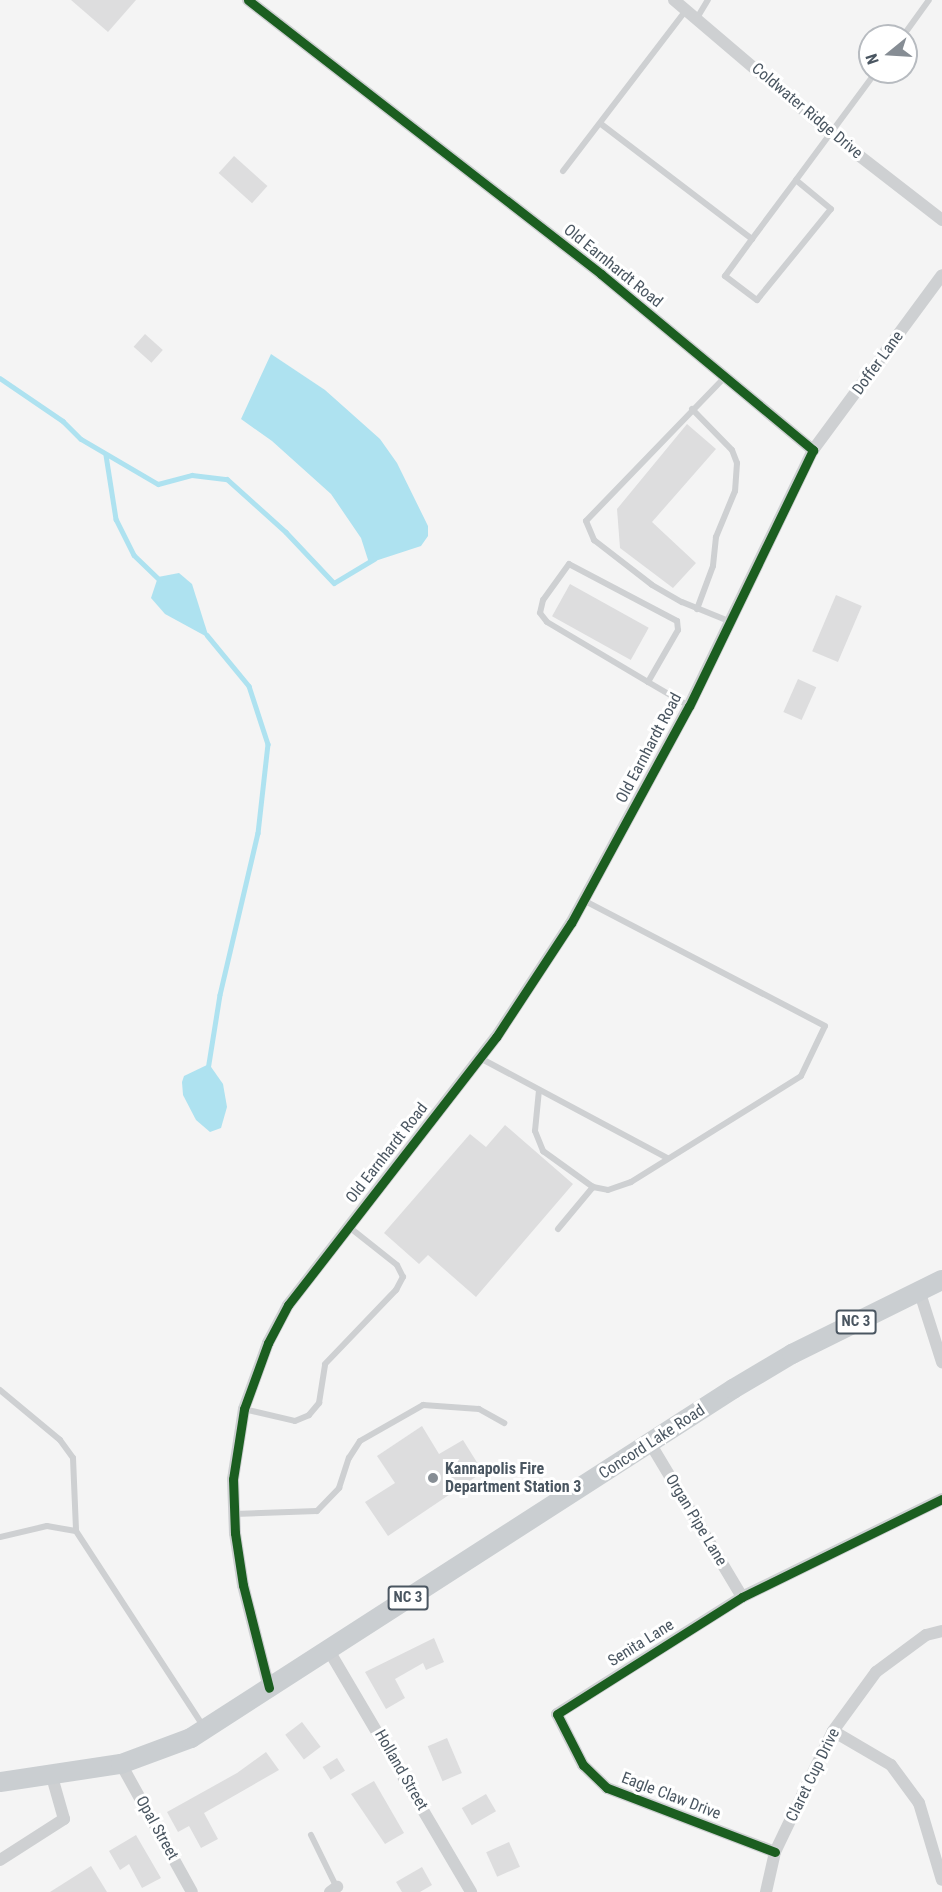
<!DOCTYPE html>
<html>
<head>
<meta charset="utf-8">
<style>
	body { margin:0 }
	#map { position:relative; width:942px; height:1892px; overflow:hidden; background:#f4f4f4; font-family:"Roboto Condensed",sans-serif }
	div>[style] { position:absolute }
	.water>* { inset:0; background:#aee2f0 }
	.stream>* { height:4.5px; margin:-2.25px; padding:0 2.25px; transform-origin:2.25px; border-radius:2.25px; background:#aee2f0 }
	.building>* { inset:0; background:#ddddde; transform-origin:0 0 }
	.service>* { height:6px; margin:-3px; padding:0 3px; transform-origin:3px; border-radius:3px; background:#ced0d2 }
	.minor>* { height:12px; margin:-6px; padding:0 6px; transform-origin:6px; border-radius:6px; background:#ced0d2 }
	.primary>* { height:20px; margin:-10px; padding:0 10px; transform-origin:10px; border-radius:10px; background:#caced1 }
	.cycleway>* { height:9px; margin:-4.5px; padding:0 4.5px; transform-origin:4.5px; border-radius:4.5px; background:#1b5e20 }
	.dots>* { width:16px; height:16px; translate:-50% -50%; box-sizing:border-box; border:3px solid #fff; border-radius:50% }
	span { translate:-50% -50%; white-space:nowrap; text-align:center; line-height:1.15; -webkit-text-stroke:6px #fff; paint-order:stroke }
	.shield-label span { padding:2px 4px; background:#fff; border:2px solid; border-radius:4px; -webkit-text-stroke-width:0 }
	.shield-label { font-size:15px; color:#4a5661; font-weight:700 }
	.street-label { font-size:16px; color:#4a5661 }
	.poi-label { font-size:16px; color:#4a5661; font-weight:700 }
	.left { translate:0 -50%; text-align:left }
	.north { position:absolute; left:858px; top:24px; width:60px; height:60px; box-sizing:border-box; background:#fff; border:2px solid #b7bbc0; border-radius:50%; rotate:252deg; font-size:16px; font-weight:700; line-height:24px; text-align:center; color:#4a5661 }
	.north::after { content:''; display:block; margin:auto; width:21px; height:27px; background:#868d94; clip-path:polygon(50% 0,100% 100%,50% 72%,0 100%) }
</style>
</head>
<body>
<div id="map">
	<div class="water">
		<div style="clip-path:polygon(271px 354px,325px 390px,380px 439px,397px 463px,428px 526px,428px 536px,421px 546px,369px 563px,361px 538px,331px 494px,272px 441px,241px 419px)"></div>
		<div style="clip-path:polygon(179px 573px,192px 584px,209px 638px,165px 614px,151px 598px,158px 577px)"></div>
		<div style="clip-path:polygon(209px 1064px,223px 1084px,227px 1107px,221px 1128px,210px 1132px,196px 1120px,183px 1095px,182px 1082px,184px 1076px)"></div>
	</div>
	<div class="stream">
		<div style="left:0;top:378px;width:76px;rotate:34.3deg"></div>
		<div style="left:63px;top:421px;width:25px;rotate:45deg"></div>
		<div style="left:81px;top:439px;width:89px;rotate:30.3deg"></div>
		<div style="left:158px;top:484px;width:35px;rotate:-15deg"></div>
		<div style="left:192px;top:475px;width:35px;rotate:7deg"></div>
		<div style="left:227px;top:479px;width:79px;rotate:41.9deg"></div>
		<div style="left:286px;top:532px;width:70px;rotate:46.7deg"></div>
		<div style="left:334px;top:583px;width:47px;rotate:-31deg"></div>
		<div style="left:106px;top:455px;width:65px;rotate:81.1deg"></div>
		<div style="left:116px;top:519px;width:40px;rotate:63.4deg"></div>
		<div style="left:134px;top:555px;width:36px;rotate:44deg"></div>
		<div style="left:207px;top:635px;width:66px;rotate:50.5deg"></div>
		<div style="left:249px;top:686px;width:61px;rotate:71.9deg"></div>
		<div style="left:268px;top:744px;width:90px;rotate:96.4deg"></div>
		<div style="left:258px;top:833px;width:166px;rotate:103.2deg"></div>
		<div style="left:220px;top:995px;width:76px;rotate:99.1deg"></div>
	</div>
	<div class="building">
		<div style="clip-path:polygon(71px 0,136px 0,108px 32px)"></div>
		<div style="left:234px;top:156px;width:45px;height:23px;rotate:42deg"></div>
		<div style="left:145px;top:334px;width:24px;height:17px;rotate:42deg"></div>
		<div style="clip-path:polygon(687px 424px,716px 449px,652px 522px,696px 563px,673px 588px,620px 548px,617px 509px)"></div>
		<div style="left:570px;top:584px;width:90px;height:37px;rotate:29deg"></div>
		<div style="left:836px;top:595px;width:28px;height:61px;rotate:23deg"></div>
		<div style="left:798px;top:679px;width:20px;height:36px;rotate:24deg"></div>
		<div style="clip-path:polygon(505px 1125px,573px 1184px,476px 1297px,428px 1255px,419px 1264px,384px 1233px,470px 1134px,486px 1147px)"></div>
		<div style="clip-path:polygon(422px 1426px,439px 1454px,463px 1440px,483px 1472px,388px 1536px,365px 1502px,395px 1483px,377px 1456px)"></div>
		<div style="clip-path:polygon(434px 1638px,444px 1662px,426px 1670px,423px 1663px,395px 1679px,405px 1698px,386px 1709px,365px 1672px)"></div>
		<div style="left:302px;top:1722px;width:31px;height:21px;rotate:53deg"></div>
		<div style="left:447px;top:1738px;width:38px;height:21px;rotate:67deg"></div>
		<div style="clip-path:polygon(266px 1752px,279px 1770px,204px 1813px,218px 1839px,201px 1848px,189px 1826px,178px 1832px,167px 1812px,237px 1773px)"></div>
		<div style="left:337px;top:1758px;width:15px;height:17px;rotate:58deg"></div>
		<div style="clip-path:polygon(374px 1781px,404px 1833px,385px 1844px,351px 1794px)"></div>
		<div style="left:486px;top:1794px;width:20px;height:28px;rotate:60deg"></div>
		<div style="clip-path:polygon(136px 1835px,161px 1878px,142px 1888px,129px 1864px,120px 1870px,109px 1851px)"></div>
		<div style="left:509px;top:1842px;width:27px;height:25px;rotate:66deg"></div>
		<div style="clip-path:polygon(91px 1866px,107px 1892px,50px 1892px)"></div>
		<div style="clip-path:polygon(422px 1867px,432px 1885px,420px 1892px,402px 1892px,396px 1882px)"></div>
	</div>
	<div class="service">
		<div style="left:697px;top:18px;width:21px;rotate:-59deg"></div>
		<div style="left:903px;top:36px;width:44px;rotate:-54.2deg"></div>
		<div style="left:601px;top:124px;width:190px;rotate:37.3deg"></div>
		<div style="left:752px;top:239px;width:46px;rotate:126.1deg"></div>
		<div style="left:725px;top:276px;width:40px;rotate:37deg"></div>
		<div style="left:757px;top:300px;width:117px;rotate:-50.9deg"></div>
		<div style="left:831px;top:209px;width:45px;rotate:-140.4deg"></div>
		<div style="left:796px;top:180px;width:134px;rotate:-53.5deg"></div>
		<div style="left:563px;top:171px;width:203px;rotate:-52.6deg"></div>
		<div style="left:752px;top:239px;width:74px;rotate:-53.3deg"></div>
		<div style="left:725px;top:377px;width:200px;rotate:134deg"></div>
		<div style="left:586px;top:521px;width:21px;rotate:67deg"></div>
		<div style="left:594px;top:540px;width:73px;rotate:37.8deg"></div>
		<div style="left:652px;top:585px;width:34px;rotate:30deg"></div>
		<div style="left:682px;top:602px;width:53px;rotate:22.2deg"></div>
		<div style="left:692px;top:409px;width:57px;rotate:45.7deg"></div>
		<div style="left:732px;top:450px;width:14px;rotate:69deg"></div>
		<div style="left:737px;top:463px;width:28px;rotate:94deg"></div>
		<div style="left:735px;top:491px;width:50px;rotate:112.4deg"></div>
		<div style="left:716px;top:537px;width:29px;rotate:96deg"></div>
		<div style="left:713px;top:566px;width:46px;rotate:110.4deg"></div>
		<div style="left:648px;top:682px;width:60px;rotate:-60deg"></div>
		<div style="left:678px;top:630px;width:9px;rotate:-96deg"></div>
		<div style="left:677px;top:621px;width:122px;rotate:-152.2deg"></div>
		<div style="left:569px;top:564px;width:44px;rotate:125.8deg"></div>
		<div style="left:543px;top:600px;width:13px;rotate:103deg"></div>
		<div style="left:540px;top:613px;width:11px;rotate:52deg"></div>
		<div style="left:547px;top:622px;width:117px;rotate:30.7deg"></div>
		<div style="left:648px;top:682px;width:48px;rotate:30.3deg"></div>
		<div style="left:480px;top:1058px;width:212px;rotate:28.1deg"></div>
		<div style="left:539px;top:1090px;width:41px;rotate:95.6deg"></div>
		<div style="left:535px;top:1131px;width:22px;rotate:68deg"></div>
		<div style="left:543px;top:1151px;width:62px;rotate:35.8deg"></div>
		<div style="left:593px;top:1187px;width:15px;rotate:11deg"></div>
		<div style="left:608px;top:1190px;width:24px;rotate:-19deg"></div>
		<div style="left:631px;top:1182px;width:200px;rotate:-31.9deg"></div>
		<div style="left:801px;top:1076px;width:55px;rotate:-64.4deg"></div>
		<div style="left:825px;top:1026px;width:273px;rotate:-152.5deg"></div>
		<div style="left:558px;top:1229px;width:55px;rotate:-50.2deg"></div>
		<div style="left:0;top:1390px;width:78px;rotate:39.8deg"></div>
		<div style="left:60px;top:1440px;width:22px;rotate:54deg"></div>
		<div style="left:73px;top:1458px;width:73px;rotate:87.6deg"></div>
		<div style="left:244px;top:1409px;width:52px;rotate:13.2deg"></div>
		<div style="left:295px;top:1421px;width:15px;rotate:-23deg"></div>
		<div style="left:309px;top:1415px;width:16px;rotate:-50deg"></div>
		<div style="left:319px;top:1403px;width:39px;rotate:-81deg"></div>
		<div style="left:325px;top:1364px;width:103px;rotate:-46.2deg"></div>
		<div style="left:396px;top:1290px;width:15px;rotate:-62deg"></div>
		<div style="left:403px;top:1277px;width:13px;rotate:-117deg"></div>
		<div style="left:397px;top:1265px;width:61px;rotate:-141.6deg"></div>
		<div style="left:235px;top:1514px;width:82px;rotate:-2.1deg"></div>
		<div style="left:317px;top:1511px;width:32px;rotate:-46deg"></div>
		<div style="left:339px;top:1488px;width:32px;rotate:-72deg"></div>
		<div style="left:349px;top:1458px;width:20px;rotate:-57deg"></div>
		<div style="left:360px;top:1441px;width:73px;rotate:-29.7deg"></div>
		<div style="left:423px;top:1405px;width:56px;rotate:4.1deg"></div>
		<div style="left:479px;top:1409px;width:29px;rotate:29deg"></div>
		<div style="left:0;top:1537px;width:48px;rotate:-13.2deg"></div>
		<div style="left:47px;top:1526px;width:29px;rotate:10deg"></div>
		<div style="left:76px;top:1531px;width:233px;rotate:56.9deg"></div>
		<div style="left:311px;top:1835px;width:59px;rotate:63.9deg"></div>
	</div>
	<div class="minor">
		<div style="left:248px;top:0;width:447px;rotate:37.8deg"></div>
		<div style="left:601px;top:274px;width:276px;rotate:39.7deg"></div>
		<div style="left:813px;top:450px;width:284px;rotate:115.8deg"></div>
		<div style="left:689px;top:706px;width:247px;rotate:118.5deg"></div>
		<div style="left:571px;top:923px;width:136px;rotate:123.3deg"></div>
		<div style="left:496px;top:1037px;width:339px;rotate:127.8deg"></div>
		<div style="left:288px;top:1305px;width:43px;rotate:117.8deg"></div>
		<div style="left:268px;top:1343px;width:70px;rotate:110deg"></div>
		<div style="left:244px;top:1409px;width:71px;rotate:98.9deg"></div>
		<div style="left:233px;top:1479px;width:54px;rotate:87.9deg"></div>
		<div style="left:235px;top:1533px;width:53px;rotate:81.3deg"></div>
		<div style="left:243px;top:1585px;width:106px;rotate:75.8deg"></div>
		<div style="left:674px;top:0;width:205px;rotate:40.4deg"></div>
		<div style="left:830px;top:133px;width:142px;rotate:37.8deg"></div>
		<div style="left:813px;top:450px;width:217px;rotate:-53.6deg"></div>
		<div style="left:919px;top:1290px;width:76px;rotate:72.3deg"></div>
		<div style="left:650px;top:1443px;width:179px;rotate:59.1deg"></div>
		<div style="left:328px;top:1649px;width:282px;rotate:59.5deg"></div>
		<div style="left:833px;top:1731px;width:67px;rotate:30.4deg"></div>
		<div style="left:891px;top:1765px;width:47px;rotate:53.6deg"></div>
		<div style="left:919px;top:1803px;width:80px;rotate:73.4deg"></div>
		<div style="left:121px;top:1764px;width:146px;rotate:61deg"></div>
		<div style="left:775px;top:1852px;width:180px;rotate:-159.1deg"></div>
		<div style="left:607px;top:1788px;width:33px;rotate:-136deg"></div>
		<div style="left:583px;top:1765px;width:57px;rotate:-117deg"></div>
		<div style="left:557px;top:1714px;width:219px;rotate:-32.3deg"></div>
		<div style="left:742px;top:1597px;width:223px;rotate:-26.1deg"></div>
		<div style="left:0;top:1860px;width:76px;rotate:-32.6deg"></div>
		<div style="left:64px;top:1819px;width:44px;rotate:-105.9deg"></div>
		<div style="left:330px;top:1892px;width:9px;rotate:-36deg"></div>
		<div style="left:766px;top:1892px;width:41px;rotate:-77.3deg"></div>
		<div style="left:775px;top:1852px;width:134px;rotate:-64.4deg"></div>
		<div style="left:833px;top:1731px;width:73px;rotate:-53.9deg"></div>
		<div style="left:876px;top:1672px;width:62px;rotate:-36.5deg"></div>
		<div style="left:926px;top:1635px;width:16px;rotate:-14deg"></div>
	</div>
	<div class="primary">
		<div style="left:0;top:1782px;width:122px;rotate:-8.5deg"></div>
		<div style="left:121px;top:1764px;width:75px;rotate:-20.4deg"></div>
		<div style="left:191px;top:1738px;width:645px;rotate:-32.78deg"></div>
		<div style="left:733px;top:1389px;width:69px;rotate:-30.7deg"></div>
		<div style="left:792px;top:1354px;width:167px;rotate:-26.3deg"></div>
	</div>
	<div class="cycleway">
		<div style="left:248px;top:0;width:447px;rotate:37.8deg"></div>
		<div style="left:601px;top:274px;width:276px;rotate:39.7deg"></div>
		<div style="left:813px;top:450px;width:284px;rotate:115.8deg"></div>
		<div style="left:689px;top:706px;width:247px;rotate:118.5deg"></div>
		<div style="left:571px;top:923px;width:136px;rotate:123.3deg"></div>
		<div style="left:496px;top:1037px;width:339px;rotate:127.8deg"></div>
		<div style="left:288px;top:1305px;width:43px;rotate:117.8deg"></div>
		<div style="left:268px;top:1343px;width:70px;rotate:110deg"></div>
		<div style="left:244px;top:1409px;width:71px;rotate:98.9deg"></div>
		<div style="left:233px;top:1479px;width:54px;rotate:87.9deg"></div>
		<div style="left:235px;top:1533px;width:53px;rotate:81.3deg"></div>
		<div style="left:243px;top:1585px;width:106px;rotate:75.8deg"></div>
		<div style="left:775px;top:1852px;width:180px;rotate:-159.1deg"></div>
		<div style="left:607px;top:1788px;width:33px;rotate:-136deg"></div>
		<div style="left:583px;top:1765px;width:57px;rotate:-117deg"></div>
		<div style="left:557px;top:1714px;width:219px;rotate:-32.3deg"></div>
		<div style="left:742px;top:1597px;width:223px;rotate:-26.1deg"></div>
	</div>
	<div class="dots">
		<div style="left:433px;top:1478px;background:#868d94"></div>
	</div>
	<div class="shield-label">
		<span style="left:856px;top:1322px">NC 3</span>
		<span style="left:408px;top:1598px">NC 3</span>
	</div>
	<div class="street-label">
		<span style="left:807px;top:111px;rotate:40deg">Coldwater Ridge Drive</span>
		<span style="left:613px;top:266px;rotate:39deg">Old Earnhardt Road</span>
		<span style="left:878px;top:363px;rotate:-54deg">Doffer Lane</span>
		<span style="left:649px;top:748px;rotate:-62deg">Old Earnhardt Road</span>
		<span style="left:387px;top:1153px;rotate:-52deg">Old Earnhardt Road</span>
		<span style="left:652px;top:1442px;rotate:-33deg">Concord Lake Road</span>
		<span style="left:696px;top:1520px;rotate:59deg">Organ Pipe Lane</span>
		<span style="left:641px;top:1643px;rotate:-32deg">Senita Lane</span>
		<span style="left:401px;top:1770px;rotate:60deg">Holland Street</span>
		<span style="left:813px;top:1775px;rotate:-64deg">Claret Cup Drive</span>
		<span style="left:671px;top:1796px;rotate:21deg">Eagle Claw Drive</span>
		<span style="left:157px;top:1828px;rotate:61deg">Opal Street</span>
	</div>
	<div class="poi-label">
		<span class="left" style="left:445px;top:1478px">Kannapolis Fire<br>Department Station 3</span>
	</div>
	<div class="north">N</div>
</div>
</body>
</html>
